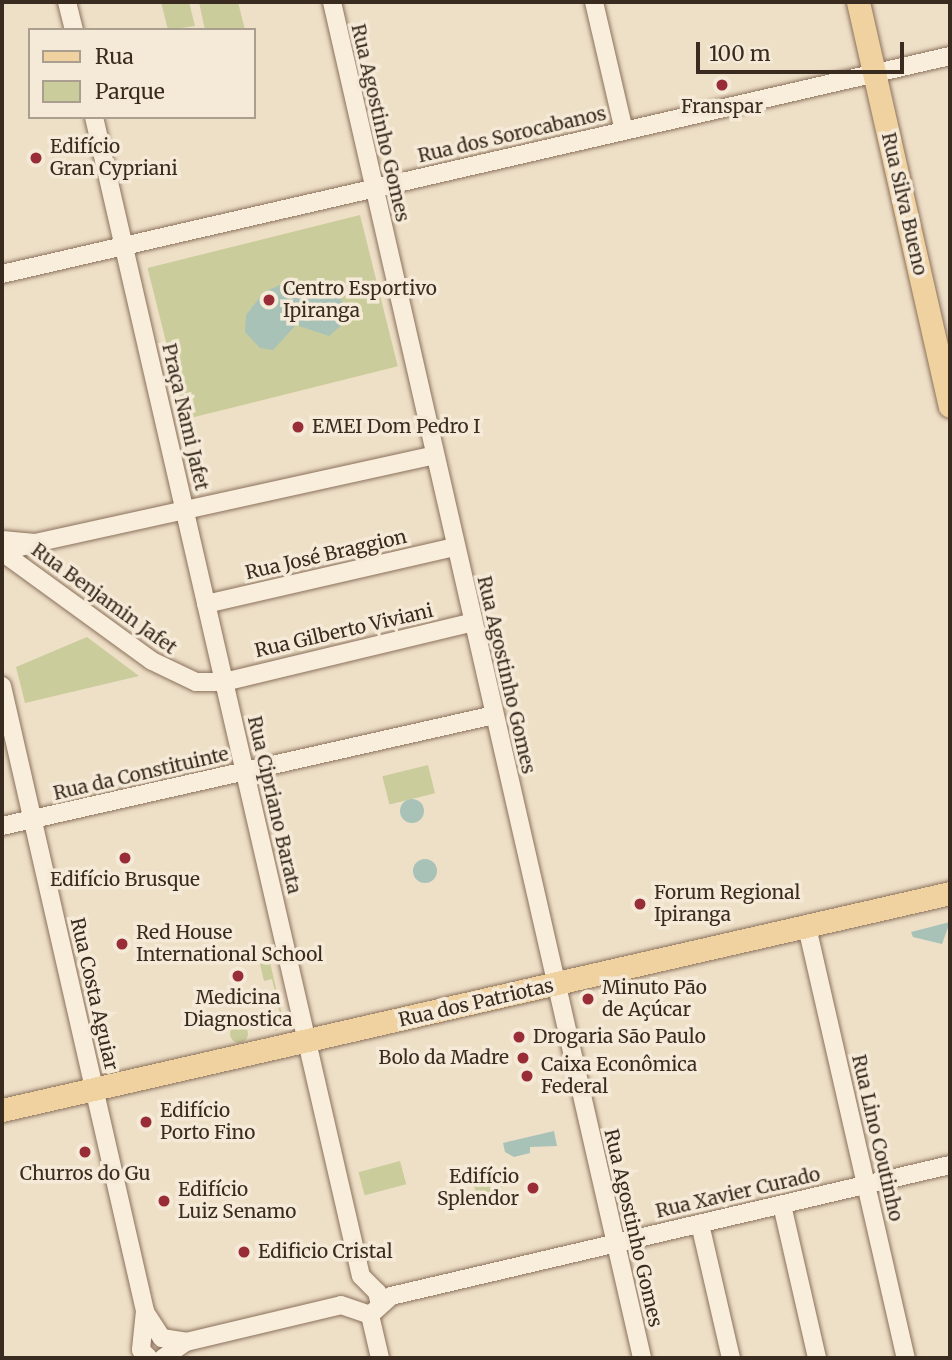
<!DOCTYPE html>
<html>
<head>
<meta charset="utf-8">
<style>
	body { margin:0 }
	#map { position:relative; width:952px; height:1360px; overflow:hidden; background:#eedfc7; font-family:Merriweather,serif }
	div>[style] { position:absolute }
	.green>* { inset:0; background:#cacc9b; transform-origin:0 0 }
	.round { border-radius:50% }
	.water>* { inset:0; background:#a8c2b8 }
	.roads { filter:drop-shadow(0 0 2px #8a715c) drop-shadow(0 0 2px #8a715c) }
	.minor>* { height:18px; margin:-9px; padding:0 9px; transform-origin:9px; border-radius:9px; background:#f9eddb }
	.major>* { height:23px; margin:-11.5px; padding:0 11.5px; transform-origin:11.5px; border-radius:11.5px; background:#f0d1a0 }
	.dots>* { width:19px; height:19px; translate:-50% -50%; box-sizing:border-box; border:4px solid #f5ead7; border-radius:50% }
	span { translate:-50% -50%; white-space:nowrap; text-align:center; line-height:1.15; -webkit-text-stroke:7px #f5ead7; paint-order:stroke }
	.poi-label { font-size:19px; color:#3a2b20 }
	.left { translate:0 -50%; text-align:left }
	.right { translate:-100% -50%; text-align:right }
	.street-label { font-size:19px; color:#3a2b20 }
	.frame { position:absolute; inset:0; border:4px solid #3a2b20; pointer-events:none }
	.legend { position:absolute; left:28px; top:28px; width:228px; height:91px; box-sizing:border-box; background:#f5ead7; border:2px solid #aa9e8e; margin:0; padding:9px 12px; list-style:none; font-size:21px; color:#3a2b20 }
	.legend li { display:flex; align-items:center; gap:14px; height:35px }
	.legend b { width:35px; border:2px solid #aa9e8e }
	.scale { position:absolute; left:696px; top:42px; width:208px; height:32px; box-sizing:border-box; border:4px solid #3a2b20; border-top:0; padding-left:9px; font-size:21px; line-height:24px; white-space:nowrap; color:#3a2b20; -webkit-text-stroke:5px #f5ead7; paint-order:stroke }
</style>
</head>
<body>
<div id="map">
	<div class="green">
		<div style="clip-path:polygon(161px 2px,189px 2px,195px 26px,168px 30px)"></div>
		<div style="clip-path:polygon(199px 2px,238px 2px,245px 30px,205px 30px)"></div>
		<div style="left:360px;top:215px;width:156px;height:219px;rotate:76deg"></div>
		<div style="clip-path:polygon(87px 637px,139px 676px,25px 703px,16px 667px)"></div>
		<div style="left:428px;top:765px;width:29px;height:47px;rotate:76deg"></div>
		<div style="clip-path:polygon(269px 958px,285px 1027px,275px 1031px,273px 1021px,281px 1019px,272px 979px,264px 981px,259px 960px)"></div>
		<div class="round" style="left:230px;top:1025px;width:18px;height:18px"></div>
		<div style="left:400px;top:1161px;width:24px;height:43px;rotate:75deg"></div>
		<div class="round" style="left:474px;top:1170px;width:28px;height:28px"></div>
	</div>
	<div class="water">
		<div style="clip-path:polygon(289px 281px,335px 290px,346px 307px,344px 323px,329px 336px,296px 325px,273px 350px,260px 348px,245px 332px,246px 315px,264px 292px)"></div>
		<div class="round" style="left:400px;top:799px;width:24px;height:24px"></div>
		<div class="round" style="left:413px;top:859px;width:24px;height:24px"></div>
		<div style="clip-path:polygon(950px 922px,942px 944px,913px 937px,911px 932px)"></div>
		<div style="clip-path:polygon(554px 1131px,557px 1146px,530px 1147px,530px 1153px,514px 1157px,505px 1152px,503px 1143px)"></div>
	</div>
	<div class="roads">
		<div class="minor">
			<div style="left:67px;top:2px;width:29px;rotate:76deg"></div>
			<div style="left:332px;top:2px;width:1391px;rotate:77.12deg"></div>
			<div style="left:594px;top:2px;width:132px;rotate:76.9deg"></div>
			<div style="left:94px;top:117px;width:1189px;rotate:77.03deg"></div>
			<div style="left:361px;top:1276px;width:23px;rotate:45deg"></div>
			<div style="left:377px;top:1292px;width:13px;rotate:77deg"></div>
			<div style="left:2px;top:274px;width:973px;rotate:-12.95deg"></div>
			<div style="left:2px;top:540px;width:33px;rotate:5deg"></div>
			<div style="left:35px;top:543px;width:34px;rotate:165deg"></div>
			<div style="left:35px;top:543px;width:409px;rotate:-12.4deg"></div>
			<div style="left:2px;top:552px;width:185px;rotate:36deg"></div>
			<div style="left:152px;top:661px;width:49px;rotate:25.5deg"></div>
			<div style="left:196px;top:682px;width:28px"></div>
			<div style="left:224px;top:682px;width:256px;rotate:-13.5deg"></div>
			<div style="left:206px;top:604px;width:255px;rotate:-12.9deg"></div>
			<div style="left:2px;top:686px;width:641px;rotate:77.11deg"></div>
			<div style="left:145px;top:1311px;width:39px;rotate:96deg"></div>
			<div style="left:141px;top:1350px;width:11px;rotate:45deg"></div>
			<div style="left:2px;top:826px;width:504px;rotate:-12.71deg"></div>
			<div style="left:807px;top:927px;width:442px;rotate:77.1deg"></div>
			<div style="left:782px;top:1205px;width:157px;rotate:77.1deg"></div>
			<div style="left:700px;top:1224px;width:138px;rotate:77deg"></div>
			<div style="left:145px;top:1312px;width:31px;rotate:57deg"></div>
			<div style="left:162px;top:1338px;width:24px;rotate:9deg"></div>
			<div style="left:370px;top:1315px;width:44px;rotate:76.9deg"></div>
			<div style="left:163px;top:1358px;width:28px;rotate:-35deg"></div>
			<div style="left:186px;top:1342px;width:159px;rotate:-13.4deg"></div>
			<div style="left:341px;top:1305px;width:31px;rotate:19deg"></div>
			<div style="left:370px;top:1315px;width:28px;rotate:-42deg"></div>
			<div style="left:391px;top:1296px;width:574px;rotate:-13.19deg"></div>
		</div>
		<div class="major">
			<div style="left:858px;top:2px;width:414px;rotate:77.2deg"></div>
			<div style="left:2px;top:1110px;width:973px;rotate:-12.89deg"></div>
		</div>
	</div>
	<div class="dots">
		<div style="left:722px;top:85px;background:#982d37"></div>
		<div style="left:36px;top:158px;background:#982d37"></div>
		<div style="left:269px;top:300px;background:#982d37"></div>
		<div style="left:298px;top:427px;background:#982d37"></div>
		<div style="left:125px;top:858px;background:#982d37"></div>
		<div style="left:640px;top:904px;background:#982d37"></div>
		<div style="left:122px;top:944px;background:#982d37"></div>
		<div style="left:238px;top:976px;background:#982d37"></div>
		<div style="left:588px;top:999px;background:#982d37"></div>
		<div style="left:519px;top:1037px;background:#982d37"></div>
		<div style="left:523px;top:1058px;background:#982d37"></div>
		<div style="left:527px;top:1076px;background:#982d37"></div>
		<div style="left:146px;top:1122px;background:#982d37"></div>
		<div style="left:85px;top:1152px;background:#982d37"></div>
		<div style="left:533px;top:1188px;background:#982d37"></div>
		<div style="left:164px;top:1201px;background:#982d37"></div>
		<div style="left:244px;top:1252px;background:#982d37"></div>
	</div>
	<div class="poi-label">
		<span style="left:722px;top:107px">Franspar</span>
		<span class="left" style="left:50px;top:158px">Edifício<br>Gran Cypriani</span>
		<span class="left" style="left:283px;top:300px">Centro Esportivo<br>Ipiranga</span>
		<span class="left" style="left:312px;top:427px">EMEI Dom Pedro I</span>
		<span style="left:125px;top:880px">Edifício Brusque</span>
		<span class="left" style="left:654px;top:904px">Forum Regional<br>Ipiranga</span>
		<span class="left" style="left:136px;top:944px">Red House<br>International School</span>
		<span class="left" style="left:602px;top:999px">Minuto Pão<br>de Açúcar</span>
		<span style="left:238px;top:1009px">Medicina<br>Diagnostica</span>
		<span class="left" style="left:533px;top:1037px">Drogaria São Paulo</span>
		<span class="right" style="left:509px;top:1058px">Bolo da Madre</span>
		<span class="left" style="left:541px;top:1076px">Caixa Econômica<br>Federal</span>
		<span class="left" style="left:160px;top:1122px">Edifício<br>Porto Fino</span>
		<span style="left:85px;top:1174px">Churros do Gu</span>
		<span class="right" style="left:519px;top:1188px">Edifício<br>Splendor</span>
		<span class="left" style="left:178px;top:1201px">Edifício<br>Luiz Senamo</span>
		<span class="left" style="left:258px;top:1252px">Edificio Cristal</span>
	</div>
	<div class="street-label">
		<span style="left:380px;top:123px;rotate:77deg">Rua Agostinho Gomes</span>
		<span style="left:512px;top:135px;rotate:-13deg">Rua dos Sorocabanos</span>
		<span style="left:904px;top:204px;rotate:77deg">Rua Silva Bueno</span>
		<span style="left:185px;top:417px;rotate:77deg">Praça Nami Jafet</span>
		<span style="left:326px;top:555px;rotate:-13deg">Rua José Braggion</span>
		<span style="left:104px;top:599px;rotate:36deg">Rua Benjamin Jafet</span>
		<span style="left:344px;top:631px;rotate:-13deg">Rua Gilberto Viviani</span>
		<span style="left:506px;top:675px;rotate:77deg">Rua Agostinho Gomes</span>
		<span style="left:141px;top:774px;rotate:-13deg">Rua da Constituinte</span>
		<span style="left:274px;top:805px;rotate:77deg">Rua Cipriano Barata</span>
		<span style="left:94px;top:994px;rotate:77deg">Rua Costa Aguiar</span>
		<span style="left:476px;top:1003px;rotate:-13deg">Rua dos Patriotas</span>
		<span style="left:877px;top:1138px;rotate:77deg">Rua Lino Coutinho</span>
		<span style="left:738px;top:1193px;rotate:-13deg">Rua Xavier Curado</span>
		<span style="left:633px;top:1228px;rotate:77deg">Rua Agostinho Gomes</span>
	</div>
	<div class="frame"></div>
	<ul class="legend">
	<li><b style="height:9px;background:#f0d1a0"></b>Rua</li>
	<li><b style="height:19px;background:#cacc9b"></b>Parque</li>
	</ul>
	<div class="scale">100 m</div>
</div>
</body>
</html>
